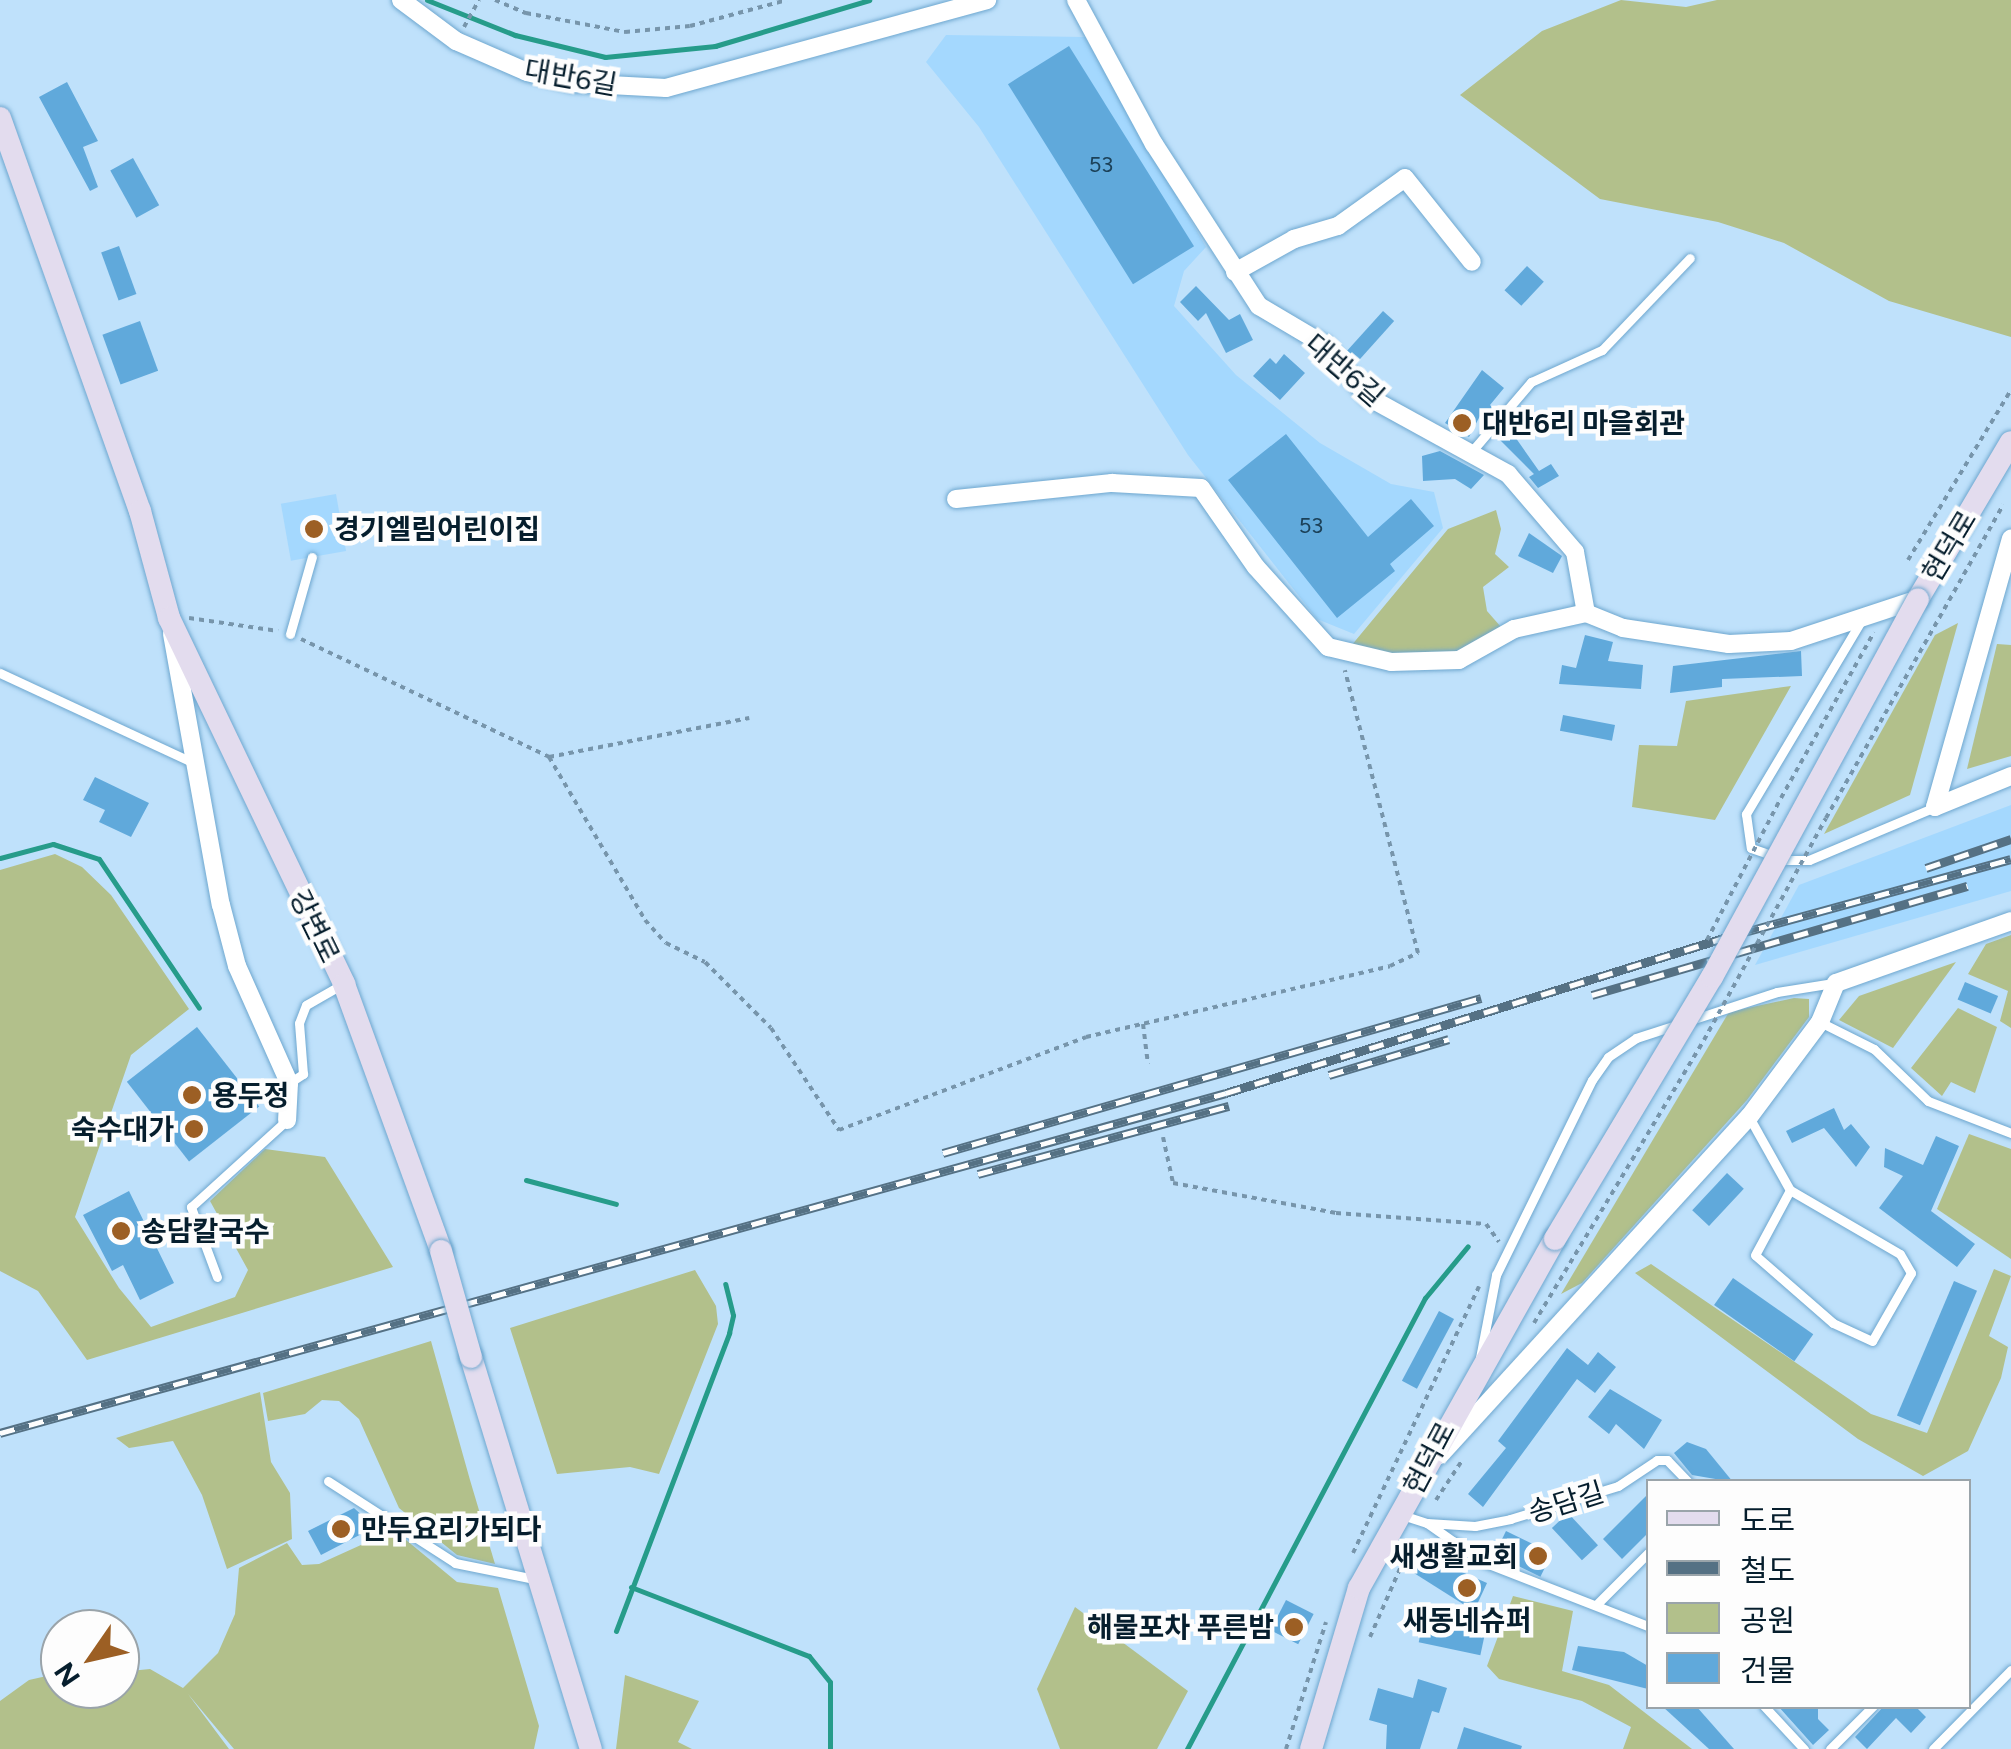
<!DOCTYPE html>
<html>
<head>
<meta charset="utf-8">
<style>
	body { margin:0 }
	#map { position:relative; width:2011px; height:1749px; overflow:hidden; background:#bfe1fb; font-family:Figtree,"Noto Sans KR",sans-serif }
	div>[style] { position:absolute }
	.built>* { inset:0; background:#a4d8fe; transform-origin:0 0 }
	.green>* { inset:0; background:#b2c08b }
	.stream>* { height:5px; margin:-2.5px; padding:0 2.5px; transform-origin:2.5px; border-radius:2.5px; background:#269c8a }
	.building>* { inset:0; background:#60a9db; transform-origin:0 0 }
	.path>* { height:4px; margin-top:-2px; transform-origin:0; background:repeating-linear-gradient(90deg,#7795ab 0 5px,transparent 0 10px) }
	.roads { filter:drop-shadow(0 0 2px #6ea7cf) drop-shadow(0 0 2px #6ea7cf) }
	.lane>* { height:9px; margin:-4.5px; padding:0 4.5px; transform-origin:4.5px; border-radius:4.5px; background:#fff }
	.street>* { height:18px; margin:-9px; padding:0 9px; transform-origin:9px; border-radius:9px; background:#fff }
	.secondary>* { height:22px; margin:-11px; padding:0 11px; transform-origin:11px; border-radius:11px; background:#e3dcee }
	.rail>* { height:9px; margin-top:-4.5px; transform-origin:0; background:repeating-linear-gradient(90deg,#fdfdfd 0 15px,#557184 0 30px); box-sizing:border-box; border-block:2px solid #557184 }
	.path-bridge>* { height:4px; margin-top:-2px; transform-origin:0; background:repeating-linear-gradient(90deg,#7795ab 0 5px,transparent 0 10px) }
	.bridges { filter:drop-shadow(0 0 2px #6ea7cf) drop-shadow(0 0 2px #6ea7cf) }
	.secondary-bridge>* { height:22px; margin:-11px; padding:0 11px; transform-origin:11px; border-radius:11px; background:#e3dcee }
	.dots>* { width:28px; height:28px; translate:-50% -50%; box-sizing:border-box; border:5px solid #fdfdfd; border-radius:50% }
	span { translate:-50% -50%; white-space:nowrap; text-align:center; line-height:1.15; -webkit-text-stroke:9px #fdfdfd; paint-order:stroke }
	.number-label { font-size:22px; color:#1c4158 }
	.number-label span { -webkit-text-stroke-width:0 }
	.street-label { font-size:28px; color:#061e2d }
	.poi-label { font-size:28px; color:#061e2d; font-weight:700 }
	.left { translate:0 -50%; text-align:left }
	.right { translate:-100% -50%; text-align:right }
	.legend { position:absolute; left:1646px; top:1479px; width:325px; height:230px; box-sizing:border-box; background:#fdfdfd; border:2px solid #9aa4aa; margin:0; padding:12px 18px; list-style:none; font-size:30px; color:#061e2d }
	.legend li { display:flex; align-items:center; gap:20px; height:50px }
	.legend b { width:50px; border:2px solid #9aa4aa }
	.north { position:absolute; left:40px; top:1609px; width:100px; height:100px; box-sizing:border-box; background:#fdfdfd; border:2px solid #9aa4aa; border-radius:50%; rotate:236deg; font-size:28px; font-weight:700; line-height:40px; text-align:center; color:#061e2d }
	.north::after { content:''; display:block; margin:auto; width:35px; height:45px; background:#9c5f24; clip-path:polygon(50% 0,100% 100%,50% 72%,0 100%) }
</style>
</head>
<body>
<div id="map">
	<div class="built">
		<div style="clip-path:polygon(946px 35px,1085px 37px,1206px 247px,1184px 271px,1174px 306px,1236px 375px,1320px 443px,1391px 484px,1434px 492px,1443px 528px,1354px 634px,1317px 619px,1188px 455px,979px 127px,926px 62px)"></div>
		<div style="left:336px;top:494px;width:58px;height:56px;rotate:80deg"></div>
		<div style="clip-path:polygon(2011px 805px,2011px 891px,1755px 965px,1799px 885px)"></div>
	</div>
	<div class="green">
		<div style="clip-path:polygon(1621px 0,1686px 7px,1717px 0,2011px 0,2011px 337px,1889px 301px,1784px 243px,1718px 222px,1600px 199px,1460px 95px,1542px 31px)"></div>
		<div style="clip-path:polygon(1496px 510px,1501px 529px,1495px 554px,1509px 567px,1483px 587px,1487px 611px,1501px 627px,1458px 654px,1389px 655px,1351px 646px,1448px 529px)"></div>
		<div style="clip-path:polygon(1958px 623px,1910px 795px,1824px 834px,1935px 635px)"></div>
		<div style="clip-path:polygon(1997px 644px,2011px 645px,2011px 756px,1967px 769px)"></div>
		<div style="clip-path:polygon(1791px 686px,1715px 820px,1632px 807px,1639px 745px,1677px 746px,1686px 701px)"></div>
		<div style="clip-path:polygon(55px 854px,82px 867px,111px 895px,189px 1009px,131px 1055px,75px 1217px,119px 1288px,151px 1327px,235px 1297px,248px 1270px,210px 1201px,265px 1149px,325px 1157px,393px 1267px,87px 1360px,38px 1291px,0 1271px,0 870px)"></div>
		<div style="clip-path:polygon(2011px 935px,2011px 1028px,2000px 1021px,2008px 991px,1968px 974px,1986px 944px)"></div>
		<div style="clip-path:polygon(1956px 962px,1893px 1048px,1839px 1020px,1859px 996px)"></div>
		<div style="clip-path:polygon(1794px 998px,1809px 999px,1809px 1017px,1747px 1100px,1582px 1283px,1561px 1294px,1729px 1012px)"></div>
		<div style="clip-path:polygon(1958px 1008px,1997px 1027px,1975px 1093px,1951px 1082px,1942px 1096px,1911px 1068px)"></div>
		<div style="clip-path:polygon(1969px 1134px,2011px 1149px,2011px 1259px,1937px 1209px)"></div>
		<div style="clip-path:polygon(1651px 1264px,1871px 1414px,1927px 1433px,1994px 1269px,2011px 1276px,1989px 1336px,2008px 1347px,2001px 1378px,1968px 1451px,1923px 1476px,1858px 1439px,1635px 1273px)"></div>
		<div style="clip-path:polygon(695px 1270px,716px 1306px,718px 1324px,659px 1474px,630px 1467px,557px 1474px,510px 1328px)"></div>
		<div style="clip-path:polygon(431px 1341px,470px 1480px,495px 1564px,457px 1555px,399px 1508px,359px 1419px,339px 1401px,322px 1400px,305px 1414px,268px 1421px,263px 1393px)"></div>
		<div style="clip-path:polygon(260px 1392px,271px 1462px,290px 1493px,292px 1539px,227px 1569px,202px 1495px,173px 1441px,129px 1448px,116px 1438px)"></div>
		<div style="clip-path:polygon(394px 1530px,457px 1582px,498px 1588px,539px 1726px,534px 1749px,234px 1749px,188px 1694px,229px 1749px,0 1749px,0 1701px,29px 1680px,60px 1673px,60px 1689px,120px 1689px,120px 1672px,150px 1669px,183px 1688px,218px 1653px,235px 1614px,239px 1568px,287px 1543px,302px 1565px,319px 1564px)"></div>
		<div style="clip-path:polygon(1513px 1596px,1573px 1611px,1562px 1671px,1609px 1685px,1692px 1749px,1623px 1749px,1631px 1727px,1582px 1701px,1499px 1679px,1487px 1666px)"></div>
		<div style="clip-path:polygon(1075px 1607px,1188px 1691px,1157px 1749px,1060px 1749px,1037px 1689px)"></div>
		<div style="clip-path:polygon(625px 1675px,699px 1701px,678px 1742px,692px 1749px,616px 1749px)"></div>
	</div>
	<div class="stream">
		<div style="left:427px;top:0;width:95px;rotate:21.7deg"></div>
		<div style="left:515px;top:35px;width:93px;rotate:13.7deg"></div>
		<div style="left:605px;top:57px;width:111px;rotate:-5.7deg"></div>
		<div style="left:715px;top:46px;width:161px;rotate:-16.6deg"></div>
		<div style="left:0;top:858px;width:55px;rotate:-14.8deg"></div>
		<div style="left:53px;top:844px;width:48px;rotate:18.1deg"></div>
		<div style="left:99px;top:859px;width:179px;rotate:56.1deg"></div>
		<div style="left:526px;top:1180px;width:93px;rotate:14.9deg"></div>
		<div style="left:631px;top:1587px;width:191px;rotate:21.2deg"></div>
		<div style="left:809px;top:1656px;width:33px;rotate:51deg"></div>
		<div style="left:830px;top:1682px;width:67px;rotate:90deg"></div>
		<div style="left:616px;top:1631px;width:319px;rotate:-69.2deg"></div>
		<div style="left:729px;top:1333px;width:18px;rotate:-77deg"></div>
		<div style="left:733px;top:1315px;width:32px;rotate:-104deg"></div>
		<div style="left:1187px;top:1749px;width:510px;rotate:-62.18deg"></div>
		<div style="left:1425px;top:1298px;width:67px;rotate:-50.4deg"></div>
	</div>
	<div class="building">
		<div style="left:1069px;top:46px;width:236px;height:72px;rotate:58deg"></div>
		<div style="clip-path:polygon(67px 82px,98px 141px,83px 147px,98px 187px,90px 191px,39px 97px)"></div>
		<div style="left:133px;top:158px;width:54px;height:26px;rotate:61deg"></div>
		<div style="left:119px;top:246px;width:51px;height:19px;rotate:70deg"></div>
		<div style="left:1527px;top:266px;width:23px;height:33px;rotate:43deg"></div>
		<div style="clip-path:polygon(1196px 286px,1229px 320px,1240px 314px,1253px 340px,1226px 353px,1206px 313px,1198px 321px,1180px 302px)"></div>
		<div style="left:1383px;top:311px;width:15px;height:55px;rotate:42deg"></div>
		<div style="left:140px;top:321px;width:53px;height:40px;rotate:70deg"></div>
		<div style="clip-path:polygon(1284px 354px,1305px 373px,1280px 400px,1253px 376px,1270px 358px,1276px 364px)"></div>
		<div style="clip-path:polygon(1482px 370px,1504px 388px,1490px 405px,1495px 411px,1485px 423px,1480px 416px,1469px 437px,1445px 423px)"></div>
		<div style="clip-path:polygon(1506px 424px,1539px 471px,1551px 464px,1559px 476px,1538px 488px,1529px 477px,1534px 474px,1496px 436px)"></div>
		<div style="clip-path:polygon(1286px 434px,1368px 537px,1411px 499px,1434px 526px,1390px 564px,1395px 571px,1337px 618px,1228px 480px)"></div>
		<div style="clip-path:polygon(1440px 451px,1484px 475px,1471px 489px,1455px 479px,1423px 481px,1422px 456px)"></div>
		<div style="clip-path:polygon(1529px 533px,1562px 556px,1553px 573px,1518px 556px)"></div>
		<div style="clip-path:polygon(1585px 635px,1613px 642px,1608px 661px,1643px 665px,1641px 689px,1559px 684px,1562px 665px,1576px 668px)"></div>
		<div style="clip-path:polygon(1801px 651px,1802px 676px,1722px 679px,1722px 687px,1670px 693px,1673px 666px)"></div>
		<div style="left:1563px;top:715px;width:53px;height:16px;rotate:11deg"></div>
		<div style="clip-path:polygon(95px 777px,149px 803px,131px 837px,99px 822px,105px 810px,83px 800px)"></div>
		<div style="left:1965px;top:982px;width:36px;height:19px;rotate:23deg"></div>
		<div style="left:197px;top:1027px;width:101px;height:89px;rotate:52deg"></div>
		<div style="clip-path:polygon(1834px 1108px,1844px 1130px,1851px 1124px,1870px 1147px,1856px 1167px,1824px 1128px,1792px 1143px,1786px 1131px)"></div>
		<div style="clip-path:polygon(1936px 1136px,1959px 1146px,1931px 1211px,1975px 1244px,1957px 1267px,1879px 1208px,1903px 1176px,1884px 1167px,1885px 1148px,1923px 1165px)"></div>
		<div style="left:1727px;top:1173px;width:23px;height:51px;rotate:43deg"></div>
		<div style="clip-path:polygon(129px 1191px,174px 1283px,140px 1300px,123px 1265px,112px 1271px,83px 1215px)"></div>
		<div style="left:1733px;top:1278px;width:98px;height:33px;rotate:35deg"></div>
		<div style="left:1954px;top:1281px;width:25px;height:146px;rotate:23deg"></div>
		<div style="left:1439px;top:1311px;width:17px;height:79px;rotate:28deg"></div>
		<div style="clip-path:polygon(1567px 1348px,1588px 1365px,1598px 1352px,1616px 1367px,1595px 1393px,1577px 1379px,1483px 1507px,1468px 1494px,1506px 1448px,1498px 1441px)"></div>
		<div style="clip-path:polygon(1610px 1389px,1662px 1420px,1644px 1449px,1616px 1424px,1609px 1434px,1588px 1417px)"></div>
		<div style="clip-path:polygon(1687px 1442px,1706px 1449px,1733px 1482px,1692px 1475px,1674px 1453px)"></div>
		<div style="clip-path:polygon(1648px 1494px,1648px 1533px,1622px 1559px,1603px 1539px)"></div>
		<div style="clip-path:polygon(354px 1508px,375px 1527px,321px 1555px,308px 1531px)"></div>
		<div style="left:1568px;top:1513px;width:44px;height:22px;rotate:47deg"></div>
		<div style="left:1506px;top:1531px;width:51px;height:26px;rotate:26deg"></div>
		<div style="clip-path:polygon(1416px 1552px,1487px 1583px,1474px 1611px,1406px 1568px)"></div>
		<div style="left:1286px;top:1600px;width:31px;height:34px;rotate:27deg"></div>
		<div style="left:1426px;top:1608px;width:63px;height:35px;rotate:12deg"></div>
		<div style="clip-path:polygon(1578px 1646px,1624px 1652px,1648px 1666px,1648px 1689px,1572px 1670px)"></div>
		<div style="clip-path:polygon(1418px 1679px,1447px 1688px,1439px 1713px,1432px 1711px,1420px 1749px,1386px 1749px,1387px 1725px,1369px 1720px,1378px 1688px,1413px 1698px)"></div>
		<div style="clip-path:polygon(1662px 1706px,1696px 1706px,1734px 1749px,1709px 1749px)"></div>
		<div style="clip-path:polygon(1778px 1706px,1818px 1707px,1818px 1719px,1829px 1730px,1813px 1745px)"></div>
		<div style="clip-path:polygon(1884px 1706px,1915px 1706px,1926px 1717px,1911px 1733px,1896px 1718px,1867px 1749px,1855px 1737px)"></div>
		<div style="clip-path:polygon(1464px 1727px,1522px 1746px,1521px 1749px,1457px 1749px)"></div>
	</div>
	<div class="path">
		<div style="left:495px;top:0;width:34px;rotate:23deg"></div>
		<div style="left:526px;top:13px;width:101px;rotate:10.9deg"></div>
		<div style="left:625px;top:32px;width:65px;rotate:-5.3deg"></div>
		<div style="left:690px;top:26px;width:100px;rotate:-15deg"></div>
		<div style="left:464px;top:27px;width:31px;rotate:-61deg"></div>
		<div style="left:1908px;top:560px;width:199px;rotate:-58.8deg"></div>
		<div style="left:189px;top:618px;width:90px;rotate:8.3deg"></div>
		<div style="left:301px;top:639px;width:275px;rotate:25.4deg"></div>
		<div style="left:549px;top:757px;width:204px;rotate:-11deg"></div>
		<div style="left:549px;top:757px;width:189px;rotate:59.5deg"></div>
		<div style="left:645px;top:920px;width:31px;rotate:48deg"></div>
		<div style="left:666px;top:943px;width:43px;rotate:26deg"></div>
		<div style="left:705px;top:962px;width:93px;rotate:45deg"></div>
		<div style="left:771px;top:1028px;width:123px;rotate:56.3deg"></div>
		<div style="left:839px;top:1130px;width:264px;rotate:-20.6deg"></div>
		<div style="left:1086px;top:1037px;width:312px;rotate:-13.1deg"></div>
		<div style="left:1390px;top:966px;width:31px;rotate:-25deg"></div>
		<div style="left:1418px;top:953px;width:292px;rotate:-104.5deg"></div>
		<div style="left:1781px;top:798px;width:190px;rotate:-60.7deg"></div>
		<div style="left:1826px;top:818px;width:360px;rotate:-60.5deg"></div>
		<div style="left:1143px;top:1024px;width:40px;rotate:82.9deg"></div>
		<div style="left:1163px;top:1137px;width:47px;rotate:77.7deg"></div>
		<div style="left:1173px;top:1183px;width:166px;rotate:10.4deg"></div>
		<div style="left:1336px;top:1213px;width:150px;rotate:4.2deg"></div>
		<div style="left:1486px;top:1224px;width:22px;rotate:54deg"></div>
		<div style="left:1534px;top:1323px;width:330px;rotate:-59deg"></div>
		<div style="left:1436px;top:1500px;width:49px;rotate:-56.6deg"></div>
		<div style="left:1353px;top:1553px;width:295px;rotate:-64.7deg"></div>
		<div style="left:1370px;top:1637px;width:99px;rotate:-66.3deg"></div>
		<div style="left:1286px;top:1749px;width:133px;rotate:-72.5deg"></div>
	</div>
	<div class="roads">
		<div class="lane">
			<div style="left:1472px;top:451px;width:91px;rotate:-49.5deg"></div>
			<div style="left:1531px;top:382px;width:78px;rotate:-24.3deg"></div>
			<div style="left:1602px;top:350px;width:127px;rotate:-46.3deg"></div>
			<div style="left:1861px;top:621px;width:225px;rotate:120.8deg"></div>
			<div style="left:1746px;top:814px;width:34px;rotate:82deg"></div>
			<div style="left:1751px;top:848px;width:36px;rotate:19deg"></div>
			<div style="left:1785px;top:860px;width:24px"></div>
			<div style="left:1809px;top:860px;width:137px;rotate:-22.8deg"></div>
			<div style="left:290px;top:634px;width:80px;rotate:-74.1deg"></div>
			<div style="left:0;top:673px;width:214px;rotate:24.9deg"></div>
			<div style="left:1694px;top:1019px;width:87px;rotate:-18deg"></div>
			<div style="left:1777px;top:992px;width:57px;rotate:-9.1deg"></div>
			<div style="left:1820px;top:1022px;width:60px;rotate:26.6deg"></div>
			<div style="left:1874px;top:1049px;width:75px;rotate:43.9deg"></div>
			<div style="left:1928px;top:1101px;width:89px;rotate:21.1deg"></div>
			<div style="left:289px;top:1083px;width:17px;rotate:-33deg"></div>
			<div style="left:303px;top:1074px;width:51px;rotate:-94.5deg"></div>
			<div style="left:299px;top:1023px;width:19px;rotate:-69deg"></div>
			<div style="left:306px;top:1005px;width:40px;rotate:-29.7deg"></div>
			<div style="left:1749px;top:1117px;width:84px;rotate:60.7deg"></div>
			<div style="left:1790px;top:1190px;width:127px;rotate:30.2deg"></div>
			<div style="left:1900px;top:1254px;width:22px;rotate:60deg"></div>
			<div style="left:1911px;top:1273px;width:78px;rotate:119.8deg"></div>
			<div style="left:1872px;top:1341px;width:43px;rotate:-155.2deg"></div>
			<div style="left:1833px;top:1323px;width:103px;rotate:-138.9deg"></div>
			<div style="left:1755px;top:1255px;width:74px;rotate:-61.7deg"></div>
			<div style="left:217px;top:1277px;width:75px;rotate:-110.4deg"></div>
			<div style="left:191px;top:1207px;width:130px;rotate:-42.2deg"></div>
			<div style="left:1480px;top:1358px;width:85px;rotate:-79.1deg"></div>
			<div style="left:1496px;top:1275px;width:217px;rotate:-63.8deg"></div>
			<div style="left:1592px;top:1080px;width:28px;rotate:-55deg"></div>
			<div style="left:1608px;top:1057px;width:34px;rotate:-34deg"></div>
			<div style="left:1636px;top:1038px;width:45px;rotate:-18deg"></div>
			<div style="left:328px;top:1481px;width:151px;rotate:32.8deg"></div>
			<div style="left:455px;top:1563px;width:81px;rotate:11.4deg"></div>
			<div style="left:1402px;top:1515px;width:26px;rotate:18deg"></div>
			<div style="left:1427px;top:1523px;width:66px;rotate:35.1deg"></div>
			<div style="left:1481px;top:1561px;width:179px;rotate:21.3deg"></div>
			<div style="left:1427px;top:1523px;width:48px;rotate:3.6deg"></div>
			<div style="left:1475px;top:1526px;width:36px;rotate:-11deg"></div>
			<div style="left:1510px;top:1519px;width:113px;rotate:-17deg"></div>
			<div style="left:1618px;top:1486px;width:47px;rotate:-33.7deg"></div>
			<div style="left:1657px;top:1460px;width:10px"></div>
			<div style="left:1667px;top:1460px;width:30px;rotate:46deg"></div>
			<div style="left:1598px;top:1603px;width:71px;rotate:-45deg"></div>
			<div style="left:1764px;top:1706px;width:59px;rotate:47.1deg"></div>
			<div style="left:1830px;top:1749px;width:61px;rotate:-45deg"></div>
			<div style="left:1933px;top:1749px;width:111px;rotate:-45.4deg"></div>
		</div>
		<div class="street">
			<div style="left:401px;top:0;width:69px;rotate:36.7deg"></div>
			<div style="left:456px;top:41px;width:77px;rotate:23.6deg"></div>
			<div style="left:527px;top:72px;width:46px;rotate:13.7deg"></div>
			<div style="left:572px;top:83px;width:94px;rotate:3deg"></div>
			<div style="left:666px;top:88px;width:333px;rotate:-15.3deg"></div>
			<div style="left:1076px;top:0;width:164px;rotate:61.6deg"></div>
			<div style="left:1154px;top:144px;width:193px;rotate:57.1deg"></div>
			<div style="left:1259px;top:306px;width:77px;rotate:30.6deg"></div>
			<div style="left:1325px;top:345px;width:67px;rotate:50.4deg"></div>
			<div style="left:1368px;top:397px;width:160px;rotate:28.8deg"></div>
			<div style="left:1508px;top:474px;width:103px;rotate:49.3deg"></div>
			<div style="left:1575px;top:552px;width:62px;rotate:79.8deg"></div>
			<div style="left:1586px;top:613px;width:40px;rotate:22deg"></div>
			<div style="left:1623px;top:628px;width:107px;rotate:8.6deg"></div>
			<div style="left:1729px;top:644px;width:62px;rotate:-2.8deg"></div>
			<div style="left:1791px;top:641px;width:134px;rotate:-18.3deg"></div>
			<div style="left:1235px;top:272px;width:68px;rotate:-29.2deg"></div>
			<div style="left:1294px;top:239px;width:46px;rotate:-16.5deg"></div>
			<div style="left:1338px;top:226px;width:82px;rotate:-35.6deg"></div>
			<div style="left:1405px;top:178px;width:107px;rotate:51.4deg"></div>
			<div style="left:956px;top:499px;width:157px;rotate:-5.9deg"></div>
			<div style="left:1112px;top:483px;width:89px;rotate:3.2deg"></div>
			<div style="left:1201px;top:488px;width:96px;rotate:55.2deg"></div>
			<div style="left:1256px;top:567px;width:108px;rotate:48deg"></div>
			<div style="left:1328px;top:647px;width:65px;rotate:13.4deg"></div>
			<div style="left:1391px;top:662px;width:68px;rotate:-1.7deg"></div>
			<div style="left:1459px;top:660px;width:63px;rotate:-29.4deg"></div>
			<div style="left:1514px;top:629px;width:74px;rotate:-12.5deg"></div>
			<div style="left:172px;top:634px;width:275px;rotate:79.8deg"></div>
			<div style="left:221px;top:905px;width:63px;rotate:75.3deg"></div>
			<div style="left:237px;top:966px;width:128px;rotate:66deg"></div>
			<div style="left:289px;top:1083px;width:37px;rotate:93deg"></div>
			<div style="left:1935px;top:807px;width:279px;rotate:-74.2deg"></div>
			<div style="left:1935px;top:807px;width:82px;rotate:-22.2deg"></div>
			<div style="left:1440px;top:1455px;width:458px;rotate:-47.6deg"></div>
			<div style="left:1749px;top:1117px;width:119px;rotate:-53.2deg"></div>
			<div style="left:1820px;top:1022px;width:42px;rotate:-67.7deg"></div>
			<div style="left:1836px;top:983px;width:186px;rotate:-19.5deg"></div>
		</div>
		<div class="secondary">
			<div style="left:0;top:118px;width:417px;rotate:70.4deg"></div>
			<div style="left:140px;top:511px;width:111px;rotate:74.8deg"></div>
			<div style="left:169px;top:618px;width:406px;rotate:64.4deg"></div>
			<div style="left:344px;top:984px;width:284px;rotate:70deg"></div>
			<div style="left:1918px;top:599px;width:182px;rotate:-59.4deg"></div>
			<div style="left:471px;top:1357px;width:410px;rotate:73deg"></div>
			<div style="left:1311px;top:1749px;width:168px;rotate:-73.4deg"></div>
			<div style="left:1359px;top:1588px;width:400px;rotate:-60.7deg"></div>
		</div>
	</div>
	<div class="rail">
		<div style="left:1926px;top:868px;width:90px;rotate:-18.8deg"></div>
		<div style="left:1592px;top:995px;width:391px;rotate:-16.2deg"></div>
		<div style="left:1329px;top:1075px;width:125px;rotate:-16.7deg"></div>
		<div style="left:943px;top:1153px;width:560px;rotate:-16.07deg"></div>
		<div style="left:978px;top:1174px;width:260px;rotate:-15.2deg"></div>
		<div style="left:0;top:1433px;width:1272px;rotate:-15.5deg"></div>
		<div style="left:1226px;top:1093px;width:528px;rotate:-17.3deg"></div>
		<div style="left:1730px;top:936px;width:291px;rotate:-15.3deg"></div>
	</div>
	<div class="path-bridge">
		<div style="left:1707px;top:940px;width:160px;rotate:-62.5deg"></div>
		<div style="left:1704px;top:1040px;width:253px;rotate:-61.2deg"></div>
	</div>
	<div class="bridges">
		<div class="secondary-bridge">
			<div style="left:1555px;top:1239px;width:305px;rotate:-59.1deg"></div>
			<div style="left:1712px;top:977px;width:430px;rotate:-61.4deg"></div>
			<div style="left:441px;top:1251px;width:110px;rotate:74.2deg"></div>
		</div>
	</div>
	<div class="dots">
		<div style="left:1462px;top:423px;background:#9c5f24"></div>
		<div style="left:314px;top:529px;background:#9c5f24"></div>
		<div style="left:192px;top:1095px;background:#9c5f24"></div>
		<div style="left:194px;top:1129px;background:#9c5f24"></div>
		<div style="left:121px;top:1231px;background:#9c5f24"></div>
		<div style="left:341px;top:1529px;background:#9c5f24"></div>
		<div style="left:1538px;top:1556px;background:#9c5f24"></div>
		<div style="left:1467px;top:1588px;background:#9c5f24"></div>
		<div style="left:1294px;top:1627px;background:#9c5f24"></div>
	</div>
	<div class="number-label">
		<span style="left:1101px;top:165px">53</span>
		<span style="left:1311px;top:526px">53</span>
	</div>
	<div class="street-label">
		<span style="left:571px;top:77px;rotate:10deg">대반6길</span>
		<span style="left:1345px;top:370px;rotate:41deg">대반6길</span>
		<span style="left:1949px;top:546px;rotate:-59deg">현덕로</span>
		<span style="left:315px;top:926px;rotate:64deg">강변로</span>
		<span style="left:1429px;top:1458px;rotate:-62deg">현덕로</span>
		<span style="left:1566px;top:1502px;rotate:-17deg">송담길</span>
	</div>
	<div class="poi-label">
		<span class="left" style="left:1482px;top:423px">대반6리 마을회관</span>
		<span class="left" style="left:334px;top:529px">경기엘림어린이집</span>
		<span class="left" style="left:212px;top:1095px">용두정</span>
		<span class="right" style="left:174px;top:1129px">숙수대가</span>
		<span class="left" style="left:141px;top:1231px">송담칼국수</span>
		<span class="left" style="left:361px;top:1529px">만두요리가되다</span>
		<span class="right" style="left:1518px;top:1556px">새생활교회</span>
		<span style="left:1467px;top:1620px">새동네슈퍼</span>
		<span class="right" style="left:1274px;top:1627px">해물포차 푸른밤</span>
	</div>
	<ul class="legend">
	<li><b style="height:12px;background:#e3dcee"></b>도로</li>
	<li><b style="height:12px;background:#557184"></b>철도</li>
	<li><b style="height:28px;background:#b2c08b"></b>공원</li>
	<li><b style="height:28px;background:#60a9db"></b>건물</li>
	</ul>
	<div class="north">N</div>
</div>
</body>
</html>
